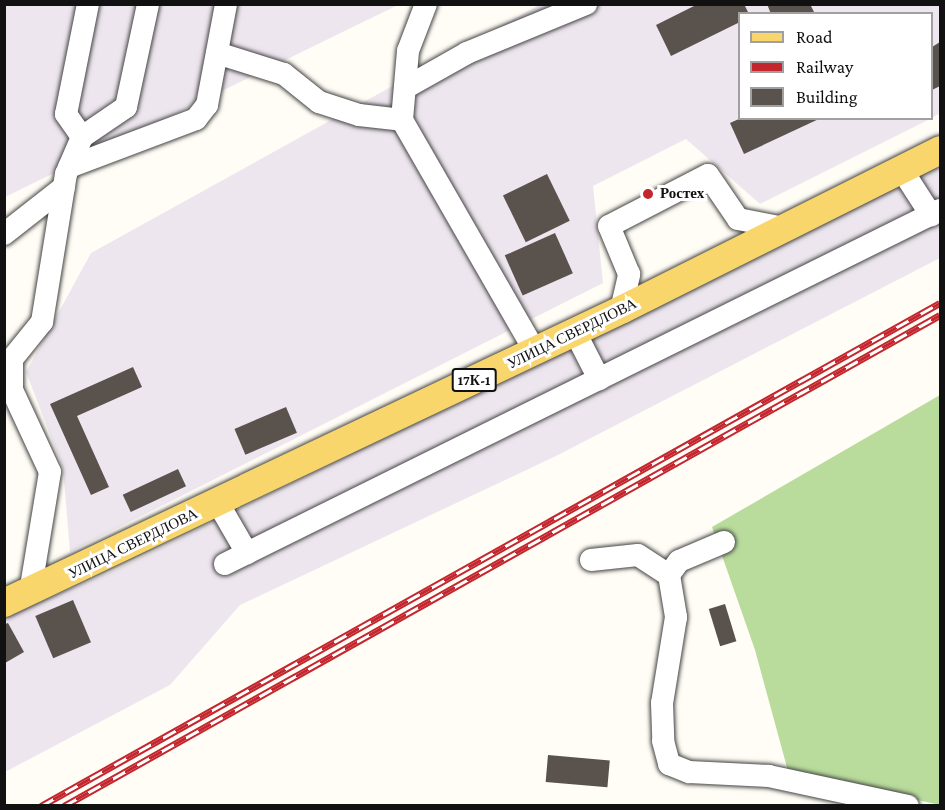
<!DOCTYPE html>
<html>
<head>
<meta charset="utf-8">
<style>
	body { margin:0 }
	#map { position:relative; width:945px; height:810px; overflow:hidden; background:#fffdf5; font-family:"Crimson Pro",serif }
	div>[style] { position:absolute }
	.industrial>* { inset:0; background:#eee6ef }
	.forest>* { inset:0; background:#b9dc9c }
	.building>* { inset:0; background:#5a524d; transform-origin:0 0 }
	.roads { filter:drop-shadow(0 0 2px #444) drop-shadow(0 0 2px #444) }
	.minor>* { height:22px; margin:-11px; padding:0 11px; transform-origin:11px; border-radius:11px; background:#fff }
	.major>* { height:28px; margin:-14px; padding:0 14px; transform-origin:14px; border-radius:14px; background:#f9d66b }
	.rail>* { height:7px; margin-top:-3.5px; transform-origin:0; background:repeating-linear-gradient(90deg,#fff 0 14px,#c4262e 0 28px); box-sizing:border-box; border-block:2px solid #c4262e }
	.dots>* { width:16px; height:16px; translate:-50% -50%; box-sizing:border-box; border:3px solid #fff; border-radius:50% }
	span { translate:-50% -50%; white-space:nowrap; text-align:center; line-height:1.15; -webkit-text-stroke:6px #fff; paint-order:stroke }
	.shield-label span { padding:2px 4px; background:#fff; border:2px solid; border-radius:4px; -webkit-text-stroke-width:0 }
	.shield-label { font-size:14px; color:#111; font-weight:700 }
	.poi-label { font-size:15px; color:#111; font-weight:700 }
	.left { translate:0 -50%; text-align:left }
	.street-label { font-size:15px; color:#111 }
	.frame { position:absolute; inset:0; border:6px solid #111; pointer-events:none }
	.legend { position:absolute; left:738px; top:12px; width:195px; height:108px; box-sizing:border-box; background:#fff; border:2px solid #a0a0a0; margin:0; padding:8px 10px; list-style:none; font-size:18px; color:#111 }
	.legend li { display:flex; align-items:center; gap:12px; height:30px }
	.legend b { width:30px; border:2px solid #a0a0a0 }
</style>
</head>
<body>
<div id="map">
	<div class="industrial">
		<div style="clip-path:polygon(5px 4px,398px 5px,5px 197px)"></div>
		<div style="clip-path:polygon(539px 5px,940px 5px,940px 113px,932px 118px,932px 14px,740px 14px,740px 118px,930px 119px,760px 204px,686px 139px,593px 186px,603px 283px,70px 552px,63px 468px,26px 372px,91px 253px)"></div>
		<div style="clip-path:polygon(940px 165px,940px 258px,556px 456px,240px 605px,170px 685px,5px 772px,5px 617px,115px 570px)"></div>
	</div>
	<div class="forest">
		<div style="clip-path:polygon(940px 395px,940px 805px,788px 771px,755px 650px,712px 527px)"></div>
	</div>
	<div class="building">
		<div style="clip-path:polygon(698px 4px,744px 4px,749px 14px,740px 14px,740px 22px,671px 56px,656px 25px)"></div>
		<div style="clip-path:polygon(767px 4px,810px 4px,815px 14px,771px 14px)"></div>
		<div style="clip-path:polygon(940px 42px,940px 86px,932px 90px,932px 47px)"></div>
		<div style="clip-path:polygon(741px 118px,821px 118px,744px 154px,730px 123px)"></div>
		<div style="left:547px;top:174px;width:52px;height:49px;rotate:64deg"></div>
		<div style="left:555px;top:233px;width:44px;height:55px;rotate:66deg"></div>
		<div style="clip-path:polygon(133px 367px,142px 387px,77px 416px,109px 487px,91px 495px,50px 404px)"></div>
		<div style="left:286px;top:407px;width:28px;height:56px;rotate:67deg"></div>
		<div style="left:178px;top:469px;width:19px;height:61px;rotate:65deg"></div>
		<div style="left:73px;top:600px;width:46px;height:41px;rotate:67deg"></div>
		<div style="left:725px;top:604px;width:39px;height:17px;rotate:73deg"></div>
		<div style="clip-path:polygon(8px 623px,24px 652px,5px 663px,5px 624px)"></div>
		<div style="left:548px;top:755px;width:62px;height:27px;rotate:5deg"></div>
	</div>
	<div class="roads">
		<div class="minor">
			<div style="left:426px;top:4px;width:50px;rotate:111deg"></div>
			<div style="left:408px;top:51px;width:69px;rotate:95deg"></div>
			<div style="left:402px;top:120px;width:267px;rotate:60.1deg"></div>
			<div style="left:217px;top:53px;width:70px;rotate:17.4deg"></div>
			<div style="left:284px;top:74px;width:45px;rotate:38.7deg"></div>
			<div style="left:319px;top:102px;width:42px;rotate:18deg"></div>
			<div style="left:359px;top:115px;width:43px;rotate:6.6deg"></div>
			<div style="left:405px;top:88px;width:71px;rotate:-29.4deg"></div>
			<div style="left:467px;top:53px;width:129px;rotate:-22.4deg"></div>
			<div style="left:82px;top:137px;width:53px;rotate:-34.3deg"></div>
			<div style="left:126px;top:107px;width:105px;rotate:-77.9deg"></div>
			<div style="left:69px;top:167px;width:136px;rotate:-20.7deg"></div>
			<div style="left:196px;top:119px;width:18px;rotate:-52deg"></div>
			<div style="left:207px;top:105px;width:103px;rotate:-79.3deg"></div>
			<div style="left:902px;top:170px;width:54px;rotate:57.2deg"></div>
			<div style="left:4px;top:234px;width:76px;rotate:-38.1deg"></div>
			<div style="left:621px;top:310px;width:37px;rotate:-77deg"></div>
			<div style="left:629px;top:274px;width:52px;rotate:-112.6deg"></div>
			<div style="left:609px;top:226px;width:111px;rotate:-27.3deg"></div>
			<div style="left:708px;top:175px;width:53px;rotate:55.7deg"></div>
			<div style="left:738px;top:219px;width:47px;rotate:11.1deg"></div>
			<div style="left:575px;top:332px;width:53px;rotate:62.9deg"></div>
			<div style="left:4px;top:385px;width:9px;rotate:32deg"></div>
			<div style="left:12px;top:390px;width:90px;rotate:65.1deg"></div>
			<div style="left:50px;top:472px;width:123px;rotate:99.4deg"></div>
			<div style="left:12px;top:390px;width:31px;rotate:-90deg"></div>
			<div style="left:12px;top:359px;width:48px;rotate:-51deg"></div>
			<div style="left:42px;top:322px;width:150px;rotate:-80.8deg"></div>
			<div style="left:66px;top:174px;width:40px;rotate:-66.6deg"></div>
			<div style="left:82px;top:137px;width:28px;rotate:-125deg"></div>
			<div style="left:66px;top:114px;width:112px;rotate:-78.7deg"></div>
			<div style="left:218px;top:503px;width:58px;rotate:59.9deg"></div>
			<div style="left:724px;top:542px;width:49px;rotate:157.1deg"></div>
			<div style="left:679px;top:561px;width:17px;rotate:126deg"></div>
			<div style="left:669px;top:575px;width:43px;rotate:80.5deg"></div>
			<div style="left:676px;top:617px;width:87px;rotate:99.2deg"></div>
			<div style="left:662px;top:703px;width:38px;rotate:88deg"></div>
			<div style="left:663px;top:741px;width:24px;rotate:75deg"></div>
			<div style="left:669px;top:764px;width:22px;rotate:22deg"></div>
			<div style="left:689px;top:772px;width:80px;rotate:2.9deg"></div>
			<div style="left:769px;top:776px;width:142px;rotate:12.2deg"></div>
			<div style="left:591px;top:560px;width:47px;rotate:-6.1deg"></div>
			<div style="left:638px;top:555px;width:37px;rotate:33deg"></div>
			<div style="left:225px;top:564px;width:798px;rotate:-26.34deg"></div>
		</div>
		<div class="major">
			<div style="left:4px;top:603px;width:685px;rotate:-25.41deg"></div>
			<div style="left:623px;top:309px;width:355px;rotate:-26.6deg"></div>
		</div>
	</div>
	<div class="rail">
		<div style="left:41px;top:806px;width:1030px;rotate:-29.23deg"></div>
		<div style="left:64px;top:806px;width:1004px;rotate:-29.27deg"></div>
	</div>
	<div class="dots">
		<div style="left:648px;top:194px;background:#c4262e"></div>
	</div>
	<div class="shield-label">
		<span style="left:474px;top:380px">17К-1</span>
	</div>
	<div class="poi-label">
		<span class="left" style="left:660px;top:194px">Ростех</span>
	</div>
	<div class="street-label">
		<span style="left:572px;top:334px;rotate:-26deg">УЛИЦА СВЕРДЛОВА</span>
		<span style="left:133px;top:544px;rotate:-26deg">УЛИЦА СВЕРДЛОВА</span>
	</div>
	<div class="frame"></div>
	<ul class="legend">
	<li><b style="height:8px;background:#f9d66b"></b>Road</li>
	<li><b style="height:8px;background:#c4262e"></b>Railway</li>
	<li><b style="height:16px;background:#5a524d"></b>Building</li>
	</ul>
</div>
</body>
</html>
